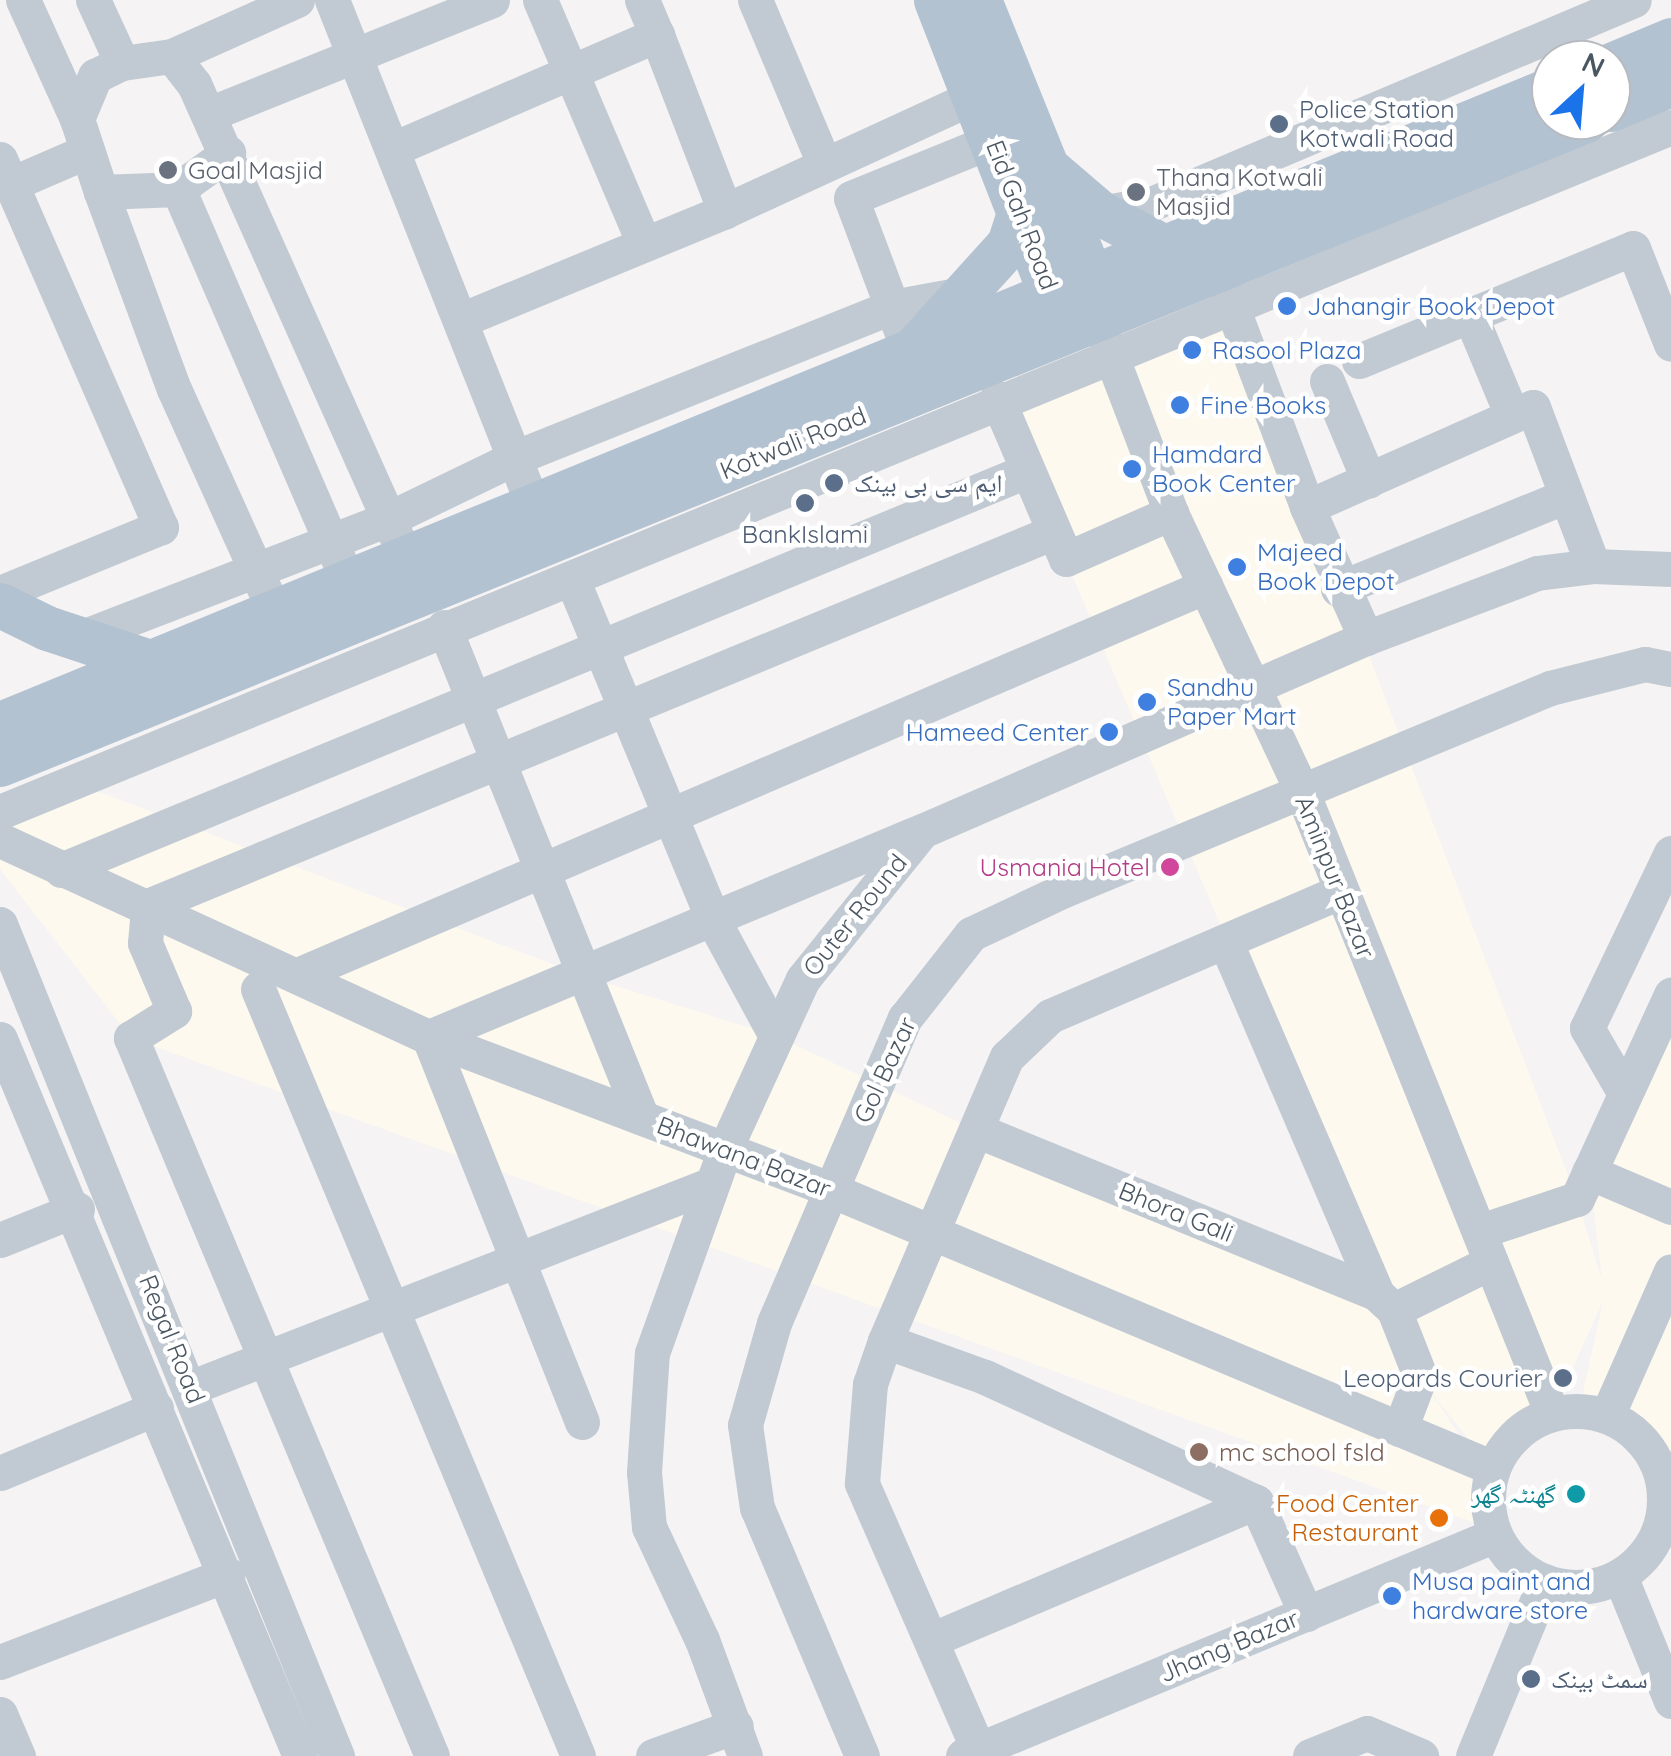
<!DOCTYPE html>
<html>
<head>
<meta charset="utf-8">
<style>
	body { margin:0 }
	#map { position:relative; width:1671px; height:1756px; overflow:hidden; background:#f5f3f3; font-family:Quicksand,"Noto Naskh Arabic",sans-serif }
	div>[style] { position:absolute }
	.commercial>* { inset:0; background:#fdf9ef }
	.minor>* { height:35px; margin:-17.5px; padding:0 17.5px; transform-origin:17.5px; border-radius:17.5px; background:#c1cad2 }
	.minor>.ring { margin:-17.5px; padding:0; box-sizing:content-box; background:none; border:35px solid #c1cad2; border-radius:50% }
	.major>* { height:45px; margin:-22.5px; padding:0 22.5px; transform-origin:22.5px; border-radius:22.5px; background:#b3c2d1 }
	.dots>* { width:28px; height:28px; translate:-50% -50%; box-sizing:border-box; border:5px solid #fff; border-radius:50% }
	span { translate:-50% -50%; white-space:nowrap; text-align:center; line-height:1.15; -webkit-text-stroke:9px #fff; paint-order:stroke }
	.service-label { font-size:25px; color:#4e5e75 }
	.left { translate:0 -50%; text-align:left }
	.right { translate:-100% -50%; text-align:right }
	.worship-label { font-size:25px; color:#5b616d }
	.street-label { font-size:25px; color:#4a5661 }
	.shop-label { font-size:25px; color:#366cbe }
	.hotel-label { font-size:25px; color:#b23c85 }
	.education-label { font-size:25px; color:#785e54 }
	.culture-label { font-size:25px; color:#0d838f }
	.food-label { font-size:25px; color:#c56008 }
	.north { position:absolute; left:1531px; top:40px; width:100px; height:100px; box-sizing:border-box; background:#fff; border:2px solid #b7bbc0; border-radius:50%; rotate:26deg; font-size:28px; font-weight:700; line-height:40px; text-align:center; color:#4a5661 }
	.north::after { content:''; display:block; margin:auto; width:35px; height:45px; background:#1a73e8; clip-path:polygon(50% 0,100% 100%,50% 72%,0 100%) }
</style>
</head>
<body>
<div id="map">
	<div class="commercial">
		<div style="clip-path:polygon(1232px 298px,1577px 1199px,1602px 1280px,1589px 1172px,1671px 995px,1671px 1533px,1663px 1528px,1668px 1497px,1632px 1431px,1579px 1411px,1603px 1301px,1552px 1414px,1526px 1425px,1486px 1461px,1430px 1391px,1486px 1475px,1488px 1513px,1474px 1523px,131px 1038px,0 869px,0 796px,73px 782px,584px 976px,776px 1036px,976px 1130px,1377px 1294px,997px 398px)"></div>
	</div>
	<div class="minor">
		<div style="left:23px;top:0;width:131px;rotate:65.6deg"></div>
		<div style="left:93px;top:0;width:69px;rotate:65.3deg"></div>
		<div style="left:332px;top:0;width:544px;rotate:68.3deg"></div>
		<div style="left:540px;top:0;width:265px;rotate:66.9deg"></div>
		<div style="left:642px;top:0;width:38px;rotate:67deg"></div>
		<div style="left:755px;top:0;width:177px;rotate:67.1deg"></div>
		<div style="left:172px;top:56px;width:137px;rotate:-24.1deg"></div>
		<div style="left:209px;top:114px;width:305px;rotate:-21.9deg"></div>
		<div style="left:393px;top:149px;width:288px;rotate:-23.4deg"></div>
		<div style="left:657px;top:35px;width:189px;rotate:68.9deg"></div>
		<div style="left:0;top:159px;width:402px;rotate:66.4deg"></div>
		<div style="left:161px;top:527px;width:174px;rotate:157.7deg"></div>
		<div style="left:11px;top:184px;width:81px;rotate:-23.4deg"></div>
		<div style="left:178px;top:189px;width:62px;rotate:-35.8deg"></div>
		<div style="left:101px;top:192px;width:210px;rotate:69.7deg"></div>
		<div style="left:174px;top:389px;width:224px;rotate:65.7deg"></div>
		<div style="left:1100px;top:213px;width:52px;rotate:-10deg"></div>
		<div style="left:1151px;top:204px;width:524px;rotate:-22.9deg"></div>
		<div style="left:1223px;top:283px;width:239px;rotate:69.4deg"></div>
		<div style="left:1307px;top:507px;width:144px;rotate:65.8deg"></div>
		<div style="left:957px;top:295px;width:66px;rotate:169.5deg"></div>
		<div style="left:892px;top:307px;width:116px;rotate:-110.6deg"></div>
		<div style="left:851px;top:198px;width:154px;rotate:-22.1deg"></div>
		<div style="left:1470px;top:315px;width:106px;rotate:67.3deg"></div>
		<div style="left:461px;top:320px;width:286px;rotate:-22.4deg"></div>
		<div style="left:725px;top:211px;width:275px;rotate:-24.7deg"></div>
		<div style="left:1107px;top:345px;width:180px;rotate:69.1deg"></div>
		<div style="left:1171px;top:513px;width:310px;rotate:64.8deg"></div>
		<div style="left:1303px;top:794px;width:668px;rotate:68.12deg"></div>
		<div style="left:1359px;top:361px;width:296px;rotate:-22.4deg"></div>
		<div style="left:1633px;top:248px;width:103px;rotate:68.4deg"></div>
		<div style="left:1327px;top:381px;width:108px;rotate:67.2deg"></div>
		<div style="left:997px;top:398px;width:175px;rotate:66.8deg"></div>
		<div style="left:1066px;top:559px;width:115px;rotate:-23.7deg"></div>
		<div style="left:1307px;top:507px;width:247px;rotate:-23.9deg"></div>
		<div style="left:1533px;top:407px;width:170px;rotate:69.3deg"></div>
		<div style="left:347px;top:579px;width:425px;rotate:-113.4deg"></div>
		<div style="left:178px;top:189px;width:77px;rotate:177.8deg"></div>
		<div style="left:101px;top:192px;width:77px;rotate:-108.2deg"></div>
		<div style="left:77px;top:119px;width:47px;rotate:-67.3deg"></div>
		<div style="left:95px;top:76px;width:30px;rotate:-26deg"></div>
		<div style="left:122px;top:63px;width:50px;rotate:-8deg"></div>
		<div style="left:172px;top:56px;width:36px;rotate:52deg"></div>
		<div style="left:194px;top:84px;width:517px;rotate:65.91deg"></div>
		<div style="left:572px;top:579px;width:369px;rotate:67.5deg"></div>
		<div style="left:713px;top:920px;width:132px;rotate:61.5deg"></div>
		<div style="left:1338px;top:589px;width:244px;rotate:-22.2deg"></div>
		<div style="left:444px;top:627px;width:529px;rotate:68.04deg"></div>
		<div style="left:77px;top:639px;width:333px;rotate:-21.1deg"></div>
		<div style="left:388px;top:519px;width:140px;rotate:-25.8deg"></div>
		<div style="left:514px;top:458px;width:407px;rotate:-21.8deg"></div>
		<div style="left:892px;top:307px;width:50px;rotate:69deg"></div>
		<div style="left:0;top:812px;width:1806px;rotate:-22.29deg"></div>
		<div style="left:0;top:840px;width:472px;rotate:24.7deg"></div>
		<div style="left:429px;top:1037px;width:430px;rotate:20.8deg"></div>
		<div style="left:831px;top:1190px;width:718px;rotate:22.78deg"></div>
		<div style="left:61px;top:870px;width:1044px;rotate:-22.46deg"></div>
		<div style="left:0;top:924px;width:898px;rotate:67.95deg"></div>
		<div style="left:1226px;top:943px;width:382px;rotate:66.7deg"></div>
		<div style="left:1377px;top:1294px;width:23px;rotate:43deg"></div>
		<div style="left:1394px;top:1310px;width:71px;rotate:68.5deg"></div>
		<div style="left:1420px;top:1376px;width:57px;rotate:110.7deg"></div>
		<div style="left:302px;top:973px;width:983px;rotate:-23.18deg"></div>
		<div style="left:258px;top:989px;width:831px;rotate:67.35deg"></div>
		<div style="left:0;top:1039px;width:777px;rotate:67.3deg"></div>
		<div style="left:1624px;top:1092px;width:74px;rotate:-120deg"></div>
		<div style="left:1587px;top:1028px;width:194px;rotate:-64.4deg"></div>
		<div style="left:976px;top:1130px;width:433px;rotate:22.2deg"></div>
		<div style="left:1589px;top:1172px;width:89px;rotate:23.1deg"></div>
		<div style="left:1480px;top:1231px;width:102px;rotate:-18.3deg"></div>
		<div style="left:1577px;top:1199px;width:225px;rotate:-65.3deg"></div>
		<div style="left:0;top:1240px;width:83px;rotate:-21.9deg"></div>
		<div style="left:1394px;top:1310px;width:108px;rotate:-26.3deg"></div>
		<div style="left:885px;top:1341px;width:106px;rotate:19.8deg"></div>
		<div style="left:985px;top:1377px;width:298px;rotate:24.8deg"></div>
		<div style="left:1256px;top:1502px;width:123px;rotate:65.9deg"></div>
		<div style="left:192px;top:1387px;width:558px;rotate:-21.32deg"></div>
		<div class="ring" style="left:1488px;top:1411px;width:141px;height:141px"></div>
		<div style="left:1607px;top:1416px;width:158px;rotate:-66.2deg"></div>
		<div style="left:582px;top:1422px;width:414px;rotate:-111.7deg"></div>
		<div style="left:429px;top:1037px;width:529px;rotate:-22.69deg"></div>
		<div style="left:0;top:1473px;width:169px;rotate:-22.6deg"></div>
		<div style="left:1620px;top:1576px;width:135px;rotate:67.8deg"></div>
		<div style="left:933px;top:1639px;width:351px;rotate:-23deg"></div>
		<div style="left:0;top:1662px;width:244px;rotate:-21.1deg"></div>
		<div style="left:0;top:1714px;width:46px;rotate:66.8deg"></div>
		<div style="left:432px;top:1756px;width:779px;rotate:-112.74deg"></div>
		<div style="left:131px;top:1038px;width:51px;rotate:-32.1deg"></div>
		<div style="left:174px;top:1011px;width:74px;rotate:-113.1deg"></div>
		<div style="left:145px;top:943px;width:37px;rotate:-85deg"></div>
		<div style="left:148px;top:906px;width:977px;rotate:-22.44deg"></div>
		<div style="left:653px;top:1756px;width:88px;rotate:-19.9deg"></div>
		<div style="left:745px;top:1756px;width:124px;rotate:-110.3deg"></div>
		<div style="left:702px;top:1640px;width:125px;rotate:-115.1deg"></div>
		<div style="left:649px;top:1527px;width:55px;rotate:-95.2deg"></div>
		<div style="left:644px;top:1472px;width:119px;rotate:-86.2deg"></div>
		<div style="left:652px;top:1353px;width:217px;rotate:-70.3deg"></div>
		<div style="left:725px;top:1149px;width:187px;rotate:-65.4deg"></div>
		<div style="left:803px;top:979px;width:190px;rotate:-51.2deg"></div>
		<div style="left:922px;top:831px;width:484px;rotate:-23.5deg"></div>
		<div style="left:1366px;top:638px;width:183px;rotate:-20.8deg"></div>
		<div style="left:1537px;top:573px;width:56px;rotate:-7.1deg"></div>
		<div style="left:1593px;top:566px;width:78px;rotate:2.2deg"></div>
		<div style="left:862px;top:1756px;width:269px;rotate:-112.9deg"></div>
		<div style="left:757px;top:1508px;width:84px;rotate:-98.2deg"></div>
		<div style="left:745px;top:1425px;width:106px;rotate:-74.1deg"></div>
		<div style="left:774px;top:1323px;width:332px;rotate:-66.8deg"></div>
		<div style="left:905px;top:1018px;width:107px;rotate:-51.8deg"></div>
		<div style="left:971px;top:934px;width:103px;rotate:-25.3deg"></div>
		<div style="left:1064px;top:890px;width:526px;rotate:-22.57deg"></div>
		<div style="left:1550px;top:688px;width:98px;rotate:-14.2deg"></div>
		<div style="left:1645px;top:664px;width:26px;rotate:11deg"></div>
		<div style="left:963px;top:1756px;width:576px;rotate:-22.56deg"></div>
		<div style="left:981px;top:1756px;width:298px;rotate:-113.6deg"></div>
		<div style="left:862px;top:1483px;width:99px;rotate:-85.4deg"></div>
		<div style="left:870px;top:1384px;width:46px;rotate:-70.8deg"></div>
		<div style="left:885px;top:1341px;width:309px;rotate:-66.8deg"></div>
		<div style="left:1007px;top:1057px;width:59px;rotate:-43.6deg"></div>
		<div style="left:1050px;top:1016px;width:315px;rotate:-23.2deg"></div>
		<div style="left:1310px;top:1756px;width:61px;rotate:-22deg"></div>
		<div style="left:1367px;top:1733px;width:59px;rotate:23.1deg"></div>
		<div style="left:1473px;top:1756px;width:189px;rotate:-67.6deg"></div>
	</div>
	<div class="major">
		<div style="left:936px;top:0;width:319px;rotate:68.7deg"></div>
		<div style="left:1052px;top:297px;width:28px;rotate:55deg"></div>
		<div style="left:979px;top:0;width:328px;rotate:68deg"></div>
		<div style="left:1611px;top:65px;width:65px;rotate:-22.6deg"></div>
		<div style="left:1611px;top:109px;width:65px;rotate:-22.6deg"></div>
		<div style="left:1051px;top:171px;width:65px;rotate:40.6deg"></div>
		<div style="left:1100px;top:213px;width:75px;rotate:27.9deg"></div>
		<div style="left:911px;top:352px;width:146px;rotate:-47.8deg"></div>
		<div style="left:1009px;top:244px;width:35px;rotate:-72deg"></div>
		<div style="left:0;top:605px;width:52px;rotate:26.1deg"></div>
		<div style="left:47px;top:628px;width:115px;rotate:18.3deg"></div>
		<div style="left:0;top:724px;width:1676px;rotate:-22.26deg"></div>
		<div style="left:0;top:764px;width:1712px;rotate:-22.1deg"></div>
	</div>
	<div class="dots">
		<div style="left:1279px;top:124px;background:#5c6f8a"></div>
		<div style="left:168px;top:170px;background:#6b7280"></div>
		<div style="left:1136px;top:192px;background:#6b7280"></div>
		<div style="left:1287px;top:306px;background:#3f7fe0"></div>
		<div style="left:1192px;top:350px;background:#3f7fe0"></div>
		<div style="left:1180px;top:405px;background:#3f7fe0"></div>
		<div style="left:1132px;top:469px;background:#3f7fe0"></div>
		<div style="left:834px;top:483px;background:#5c6f8a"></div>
		<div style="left:805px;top:503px;background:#5c6f8a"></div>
		<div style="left:1237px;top:567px;background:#3f7fe0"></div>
		<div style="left:1147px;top:702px;background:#3f7fe0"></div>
		<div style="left:1109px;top:732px;background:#3f7fe0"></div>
		<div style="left:1170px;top:867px;background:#d1479c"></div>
		<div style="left:1563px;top:1378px;background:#5c6f8a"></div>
		<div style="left:1199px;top:1452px;background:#8d6e63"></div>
		<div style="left:1576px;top:1494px;background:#0f9aa8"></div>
		<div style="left:1439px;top:1518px;background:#e8710a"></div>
		<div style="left:1392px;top:1596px;background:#3f7fe0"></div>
		<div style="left:1531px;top:1679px;background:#5c6f8a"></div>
	</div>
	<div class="service-label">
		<span class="left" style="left:1299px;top:124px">Police Station<br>Kotwali Road</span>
		<span class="left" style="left:854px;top:483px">ایم سی بی بینک</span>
		<span style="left:805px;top:534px">BankIslami</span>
		<span class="right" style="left:1543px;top:1378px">Leopards Courier</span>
		<span class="left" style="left:1551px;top:1679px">سمٹ بینک</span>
	</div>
	<div class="worship-label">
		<span class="left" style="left:188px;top:170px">Goal Masjid</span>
		<span class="left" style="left:1156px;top:192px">Thana Kotwali<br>Masjid</span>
	</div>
	<div class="street-label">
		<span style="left:1022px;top:215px;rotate:69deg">Eid Gah Road</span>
		<span style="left:793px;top:443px;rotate:-22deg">Kotwali Road</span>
		<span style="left:1335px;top:877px;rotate:68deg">Aminpur Bazar</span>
		<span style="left:855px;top:915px;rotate:-51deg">Outer Round</span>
		<span style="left:885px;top:1070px;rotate:-65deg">Gol Bazar</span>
		<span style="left:744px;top:1157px;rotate:21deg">Bhawana Bazar</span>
		<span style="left:1176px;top:1212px;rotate:22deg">Bhora Gali</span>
		<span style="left:172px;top:1339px;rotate:68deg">Regal Road</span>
		<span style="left:1229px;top:1646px;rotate:-23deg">Jhang Bazar</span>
	</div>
	<div class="shop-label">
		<span class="left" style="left:1307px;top:306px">Jahangir Book Depot</span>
		<span class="left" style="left:1212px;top:350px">Rasool Plaza</span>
		<span class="left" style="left:1200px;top:405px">Fine Books</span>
		<span class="left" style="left:1152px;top:469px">Hamdard<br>Book Center</span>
		<span class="left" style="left:1257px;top:567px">Majeed<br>Book Depot</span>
		<span class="left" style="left:1167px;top:702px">Sandhu<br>Paper Mart</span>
		<span class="right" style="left:1089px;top:732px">Hameed Center</span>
		<span class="left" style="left:1412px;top:1596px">Musa paint and<br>hardware store</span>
	</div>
	<div class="hotel-label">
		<span class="right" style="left:1150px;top:867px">Usmania Hotel</span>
	</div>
	<div class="education-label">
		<span class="left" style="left:1219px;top:1452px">mc school fsld</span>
	</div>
	<div class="culture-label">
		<span class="right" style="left:1556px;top:1494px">گھنٹہ گھر</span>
	</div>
	<div class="food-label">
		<span class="right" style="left:1419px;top:1518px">Food Center<br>Restaurant</span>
	</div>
	<div class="north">N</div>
</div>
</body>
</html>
